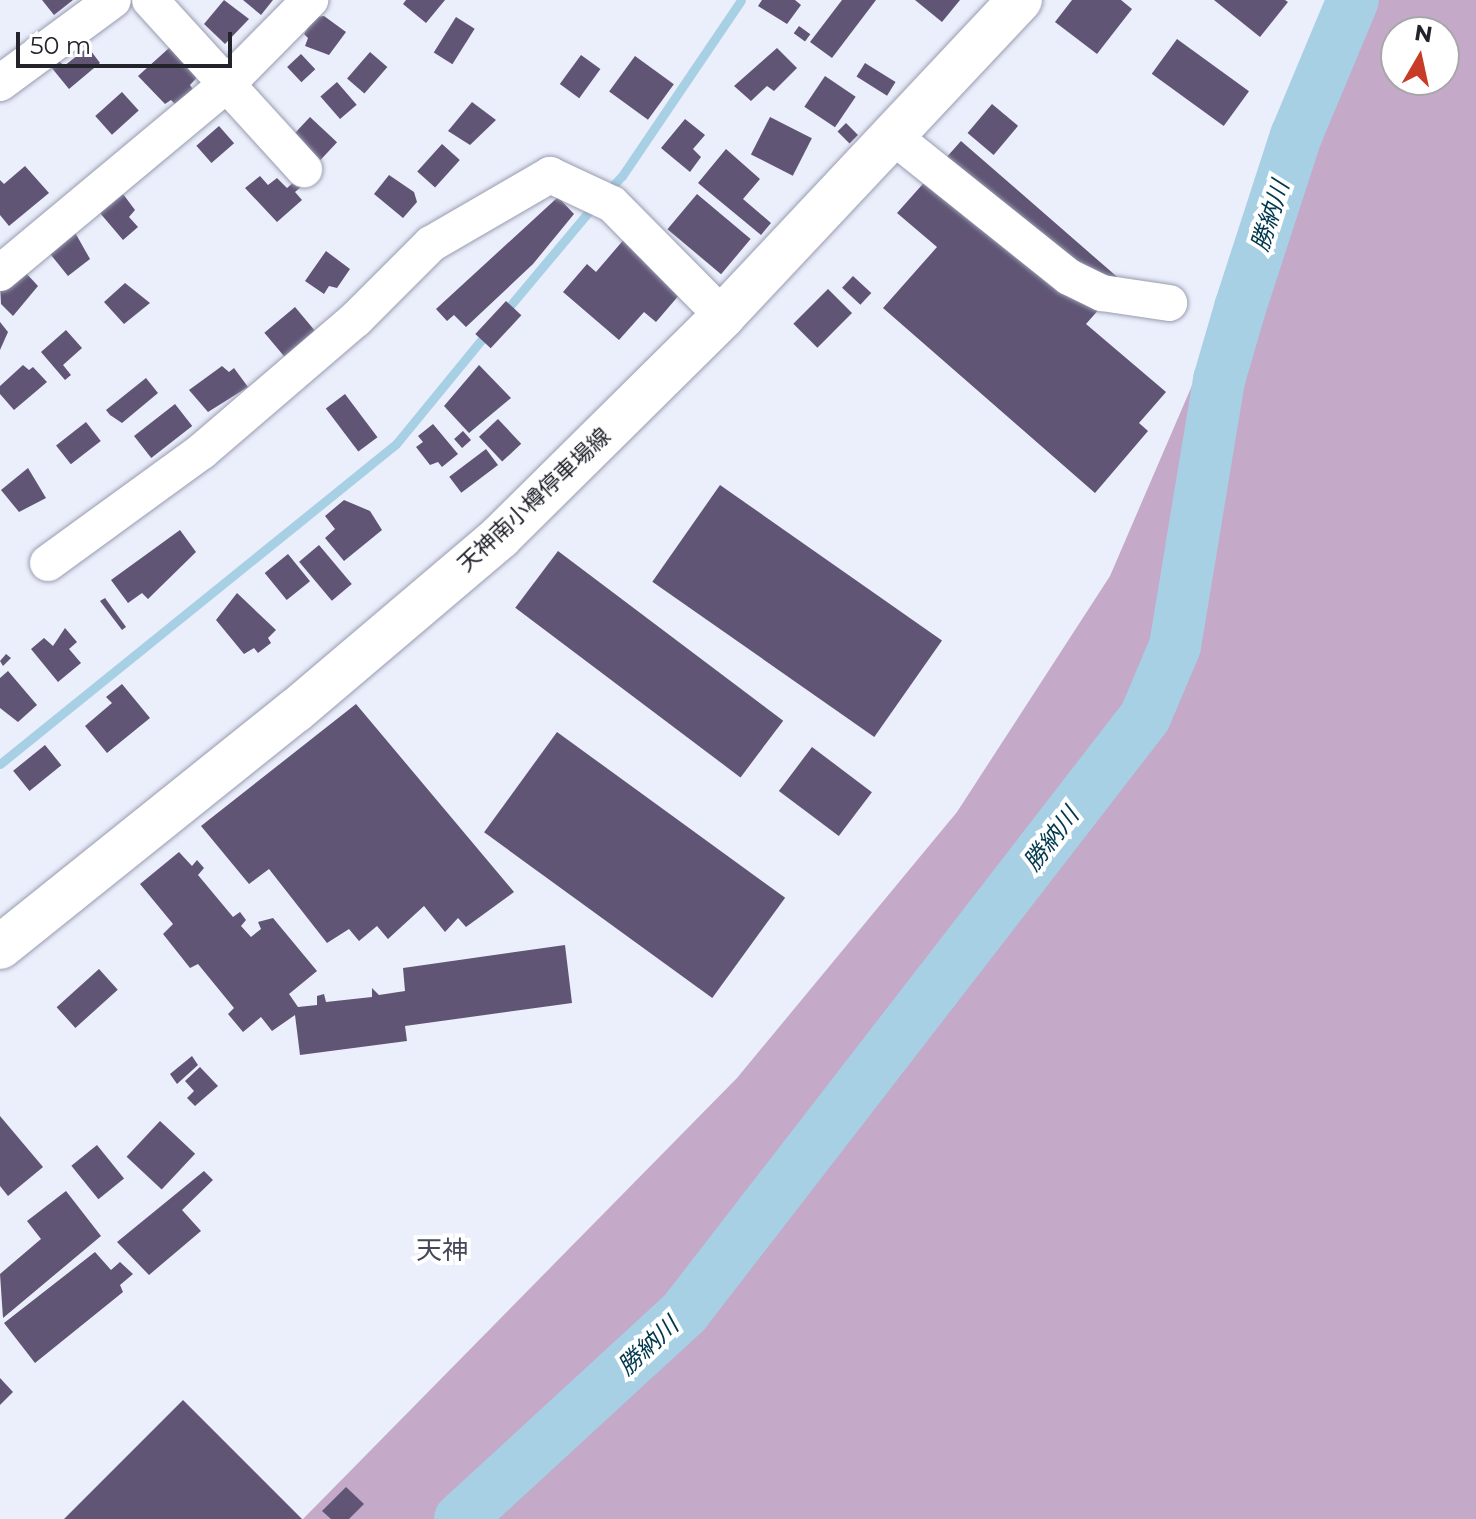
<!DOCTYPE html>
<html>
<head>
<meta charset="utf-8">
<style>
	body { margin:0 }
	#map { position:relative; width:1476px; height:1519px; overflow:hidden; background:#ebeefb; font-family:Montserrat,"Noto Sans JP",sans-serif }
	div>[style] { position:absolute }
	.forest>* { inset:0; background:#c4a9c8 }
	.stream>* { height:9px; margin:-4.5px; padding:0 4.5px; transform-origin:4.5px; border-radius:4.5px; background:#a7d0e5 }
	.river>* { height:52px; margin:-26px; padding:0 26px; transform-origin:26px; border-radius:26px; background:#a7d0e5 }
	.building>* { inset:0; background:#605575; transform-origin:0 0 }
	.roads { filter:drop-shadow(0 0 2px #989cb0) drop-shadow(0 0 2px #989cb0) }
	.minor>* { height:36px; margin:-18px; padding:0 18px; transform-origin:18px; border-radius:18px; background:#fff }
	.major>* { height:44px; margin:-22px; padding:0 22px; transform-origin:22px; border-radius:22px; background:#fff }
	span { translate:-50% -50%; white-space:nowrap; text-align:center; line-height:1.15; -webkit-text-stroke:8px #fff; paint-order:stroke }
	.street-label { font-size:22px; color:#22232b }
	.water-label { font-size:24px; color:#00384e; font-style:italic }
	.quarter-label { font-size:26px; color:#454859 }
	.north { position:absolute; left:1380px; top:16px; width:80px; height:80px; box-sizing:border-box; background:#fff; border:2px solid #a7a7aa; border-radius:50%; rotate:9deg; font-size:22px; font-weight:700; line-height:32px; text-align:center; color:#22232b }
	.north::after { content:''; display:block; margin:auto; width:28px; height:36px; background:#c83c27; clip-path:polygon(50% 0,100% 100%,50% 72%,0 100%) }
	.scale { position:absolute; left:16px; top:32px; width:216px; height:36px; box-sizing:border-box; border:4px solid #22232b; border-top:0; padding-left:10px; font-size:24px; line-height:28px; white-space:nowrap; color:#22232b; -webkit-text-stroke:6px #fff; paint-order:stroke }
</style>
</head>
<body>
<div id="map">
	<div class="forest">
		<div style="clip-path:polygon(evenodd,1358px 0,1476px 0,1476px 1519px,303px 1519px,737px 1078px,957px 812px,1110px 576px,1358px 0,1396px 32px,1444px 32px,1444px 80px,1396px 80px,1396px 32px)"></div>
	</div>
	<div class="stream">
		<div style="left:605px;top:194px;width:25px;rotate:-47deg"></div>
		<div style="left:622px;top:176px;width:212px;rotate:-55.9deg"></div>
		<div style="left:504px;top:313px;width:142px;rotate:-50.1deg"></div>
		<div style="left:0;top:764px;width:509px;rotate:-38.94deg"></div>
		<div style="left:396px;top:444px;width:144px;rotate:-50.7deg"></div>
	</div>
	<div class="river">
		<div style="left:460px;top:1519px;width:304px;rotate:-42.6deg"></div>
		<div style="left:684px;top:1313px;width:753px;rotate:-52.28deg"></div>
		<div style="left:1145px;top:717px;width:77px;rotate:-67.1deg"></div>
		<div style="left:1175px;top:646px;width:270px;rotate:-80.6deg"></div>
		<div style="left:1219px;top:380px;width:75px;rotate:-73.7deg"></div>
		<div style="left:1240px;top:308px;width:181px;rotate:-72deg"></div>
		<div style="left:1296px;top:136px;width:147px;rotate:-67.3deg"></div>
	</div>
	<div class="building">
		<div style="clip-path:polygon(42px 0,73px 0,54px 15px)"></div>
		<div style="clip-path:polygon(224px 0,249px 19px,225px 44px,204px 24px)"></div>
		<div style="clip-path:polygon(243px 0,273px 0,261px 15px)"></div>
		<div style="clip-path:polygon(406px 0,445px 0,426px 23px,403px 4px)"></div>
		<div style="clip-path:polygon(762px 0,795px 0,801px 5px,787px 24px,758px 6px)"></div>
		<div style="clip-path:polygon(842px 0,876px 0,832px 58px,810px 42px)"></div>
		<div style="clip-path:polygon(915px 0,960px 0,942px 22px)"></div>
		<div style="clip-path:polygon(1072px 0,1121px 0,1132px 9px,1097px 54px,1055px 22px)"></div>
		<div style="clip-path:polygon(1214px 0,1285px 0,1288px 2px,1260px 37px)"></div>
		<div style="clip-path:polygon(324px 16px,346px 32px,329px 55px,305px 46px,308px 38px,304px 34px,315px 17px)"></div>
		<div style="left:456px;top:17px;width:22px;height:42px;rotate:32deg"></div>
		<div style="left:799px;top:26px;width:14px;height:9px;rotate:36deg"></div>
		<div style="clip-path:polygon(179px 39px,205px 69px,190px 85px,194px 91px,177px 106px,171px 100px,165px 104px,138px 76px)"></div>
		<div style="left:1177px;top:39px;width:89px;height:43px;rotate:36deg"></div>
		<div style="clip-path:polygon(88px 47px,100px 63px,69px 89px,51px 67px,59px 61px,64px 66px)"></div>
		<div style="clip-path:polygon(777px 48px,797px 68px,774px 91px,767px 86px,751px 101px,734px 86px)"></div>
		<div style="left:370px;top:52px;width:23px;height:35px;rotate:41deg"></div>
		<div style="left:301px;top:54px;width:21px;height:19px;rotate:47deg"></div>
		<div style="left:581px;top:55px;width:24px;height:36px;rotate:36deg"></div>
		<div style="left:635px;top:56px;width:48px;height:44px;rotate:36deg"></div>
		<div style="left:865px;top:63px;width:36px;height:16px;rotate:32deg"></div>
		<div style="left:825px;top:76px;width:37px;height:37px;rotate:34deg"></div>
		<div style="left:337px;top:82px;width:30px;height:22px;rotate:49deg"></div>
		<div style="left:122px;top:92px;width:25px;height:36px;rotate:48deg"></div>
		<div style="clip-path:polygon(472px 102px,496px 120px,470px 145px,448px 131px)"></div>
		<div style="left:992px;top:104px;width:34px;height:38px;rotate:40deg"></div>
		<div style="left:310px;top:117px;width:37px;height:25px;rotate:43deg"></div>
		<div style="left:770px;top:117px;width:47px;height:42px;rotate:27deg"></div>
		<div style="clip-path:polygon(685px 119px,705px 135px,693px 149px,701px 157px,690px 172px,661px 148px)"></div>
		<div style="left:846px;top:123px;width:17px;height:12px;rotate:45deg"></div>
		<div style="left:219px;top:126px;width:23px;height:30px;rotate:49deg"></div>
		<div style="clip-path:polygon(961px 141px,1123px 282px,1086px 324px,1166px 392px,1139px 423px,1148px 431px,1095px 493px,883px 308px,937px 247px,897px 213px)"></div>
		<div style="left:442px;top:144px;width:24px;height:37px;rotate:42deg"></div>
		<div style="clip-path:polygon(726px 149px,760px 179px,743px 199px,771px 223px,761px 235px,698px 183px)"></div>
		<div style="clip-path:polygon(25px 166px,49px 193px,9px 226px,0 215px,0 180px,4px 184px)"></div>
		<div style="clip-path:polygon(389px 175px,414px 192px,417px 202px,403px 218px,374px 194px)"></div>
		<div style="clip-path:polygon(260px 176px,268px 185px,277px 178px,287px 188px,295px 181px,301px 187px,295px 192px,302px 200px,277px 222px,245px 188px)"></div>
		<div style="clip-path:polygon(123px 194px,135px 210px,129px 217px,138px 227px,123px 240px,100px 213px)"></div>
		<div style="left:697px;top:194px;width:70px;height:46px;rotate:40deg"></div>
		<div style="clip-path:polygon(558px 197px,574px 214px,533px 264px,466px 327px,454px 315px,447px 321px,436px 309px)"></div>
		<div style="clip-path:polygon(73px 229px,90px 259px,68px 276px,47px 250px)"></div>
		<div style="clip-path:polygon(626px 237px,686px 287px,656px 322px,644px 312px,619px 340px,563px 292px,587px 264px,596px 272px)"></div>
		<div style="clip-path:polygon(326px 251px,350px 269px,337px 288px,329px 286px,324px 294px,305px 281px)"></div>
		<div style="clip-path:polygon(25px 272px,38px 286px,13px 316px,1px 304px,0 282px)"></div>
		<div style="left:853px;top:276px;width:25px;height:16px;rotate:43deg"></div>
		<div style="clip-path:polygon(125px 283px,150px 303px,124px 324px,104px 302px)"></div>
		<div style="left:828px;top:289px;width:34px;height:49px;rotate:45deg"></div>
		<div style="left:506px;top:301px;width:21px;height:45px;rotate:43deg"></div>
		<div style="left:295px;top:307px;width:31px;height:40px;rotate:50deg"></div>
		<div style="clip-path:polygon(0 322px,8px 332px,0 350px)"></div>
		<div style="clip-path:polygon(66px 330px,82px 348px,63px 365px,71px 375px,65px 380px,41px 352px)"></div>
		<div style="clip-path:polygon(23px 365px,29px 370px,33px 367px,47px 382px,14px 410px,0 394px,0 386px)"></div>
		<div style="clip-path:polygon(479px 365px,511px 398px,469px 433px,444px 406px)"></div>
		<div style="clip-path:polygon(222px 366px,229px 372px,234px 368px,248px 387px,208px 412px,189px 390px)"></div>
		<div style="clip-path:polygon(146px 378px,158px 393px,122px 423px,110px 415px,106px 410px)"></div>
		<div style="left:345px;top:394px;width:54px;height:24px;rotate:53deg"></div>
		<div style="left:175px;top:404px;width:28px;height:52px;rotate:52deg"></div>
		<div style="left:498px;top:419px;width:34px;height:26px;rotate:47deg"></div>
		<div style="left:86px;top:422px;width:24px;height:38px;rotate:52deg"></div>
		<div style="clip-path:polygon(433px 424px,458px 454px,442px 467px,438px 462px,430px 465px,416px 447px,423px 442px,418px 436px)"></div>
		<div style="left:463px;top:431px;width:12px;height:12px;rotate:48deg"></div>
		<div style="left:486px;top:449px;width:20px;height:46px;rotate:53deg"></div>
		<div style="clip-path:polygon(28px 468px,46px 498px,19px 512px,1px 490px)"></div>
		<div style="left:720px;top:485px;width:271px;height:118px;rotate:35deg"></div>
		<div style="clip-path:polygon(344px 500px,370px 511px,382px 530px,344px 561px,325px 538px,335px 529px,325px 516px)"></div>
		<div style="clip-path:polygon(180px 530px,196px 552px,148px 599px,142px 593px,128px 603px,111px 580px)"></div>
		<div style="left:319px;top:545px;width:51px;height:26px;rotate:50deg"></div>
		<div style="left:558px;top:551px;width:282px;height:71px;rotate:37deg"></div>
		<div style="left:288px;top:554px;width:35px;height:30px;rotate:51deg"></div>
		<div style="clip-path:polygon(237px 593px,276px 630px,268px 638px,271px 643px,258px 653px,254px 648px,244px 654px,216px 620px)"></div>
		<div style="clip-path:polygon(105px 598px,126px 627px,122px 630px,100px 601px)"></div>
		<div style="clip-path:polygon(65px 628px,77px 642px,69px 649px,81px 663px,58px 682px,31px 649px,44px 638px,53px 646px)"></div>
		<div style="clip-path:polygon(6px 654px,11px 658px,3px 666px,0 661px)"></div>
		<div style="clip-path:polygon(8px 671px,37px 705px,18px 722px,0 708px,0 678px)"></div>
		<div style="clip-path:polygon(122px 684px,150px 718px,107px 753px,85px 726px,112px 703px,106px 697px)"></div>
		<div style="clip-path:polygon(356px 704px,514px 892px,466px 927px,458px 918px,445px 932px,424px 906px,388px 939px,377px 926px,359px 941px,349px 929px,327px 943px,269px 869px,249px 884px,201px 826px)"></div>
		<div style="left:557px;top:732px;width:282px;height:124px;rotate:36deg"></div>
		<div style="left:45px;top:745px;width:26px;height:41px;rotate:51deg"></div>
		<div style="left:812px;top:747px;width:75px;height:55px;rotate:37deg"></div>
		<div style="clip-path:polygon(179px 852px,192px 866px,197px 860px,204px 868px,198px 875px,233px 917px,240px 912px,246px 920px,241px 926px,251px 937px,261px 929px,258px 922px,273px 918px,317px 971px,289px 994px,298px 1007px,317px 1005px,317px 996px,324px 994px,326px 1002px,372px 997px,372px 988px,379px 995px,405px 991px,403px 968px,565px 945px,572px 1003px,405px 1026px,407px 1041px,300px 1055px,295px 1015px,272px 1031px,261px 1017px,243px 1032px,228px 1014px,234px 1008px,198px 964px,190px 968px,163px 934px,173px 924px,140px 884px)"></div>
		<div style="left:99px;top:969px;width:28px;height:57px;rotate:48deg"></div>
		<div style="clip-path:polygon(192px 1056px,198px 1065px,177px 1084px,170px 1074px)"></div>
		<div style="clip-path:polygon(200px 1067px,218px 1086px,195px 1106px,187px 1098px,194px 1091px,185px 1081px)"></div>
		<div style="clip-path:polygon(0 1116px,43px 1167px,8px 1196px,0 1186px)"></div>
		<div style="left:160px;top:1121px;width:48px;height:49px;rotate:43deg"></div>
		<div style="left:97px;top:1145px;width:43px;height:33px;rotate:51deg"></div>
		<div style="clip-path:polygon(204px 1171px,213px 1180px,182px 1210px,201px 1231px,149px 1275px,117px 1242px)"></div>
		<div style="clip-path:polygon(66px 1191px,101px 1236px,3px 1318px,0 1274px,41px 1239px,27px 1221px)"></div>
		<div style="clip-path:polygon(95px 1252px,111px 1270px,120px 1262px,133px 1274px,120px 1285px,123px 1292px,35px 1363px,4px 1323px)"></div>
		<div style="clip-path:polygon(0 1378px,13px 1392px,0 1405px)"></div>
		<div style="clip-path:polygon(183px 1400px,302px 1519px,64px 1519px)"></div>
		<div style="clip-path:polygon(346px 1487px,364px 1504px,349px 1519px,331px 1519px,322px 1511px)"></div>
	</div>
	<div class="roads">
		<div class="minor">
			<div style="left:150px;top:0;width:229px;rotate:47.7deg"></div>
			<div style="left:0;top:83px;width:140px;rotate:-36.3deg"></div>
			<div style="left:894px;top:137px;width:224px;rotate:38.7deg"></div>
			<div style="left:1069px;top:277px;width:37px;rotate:26deg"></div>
			<div style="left:1102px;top:293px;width:68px;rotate:8.5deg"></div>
			<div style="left:0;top:273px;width:294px;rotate:-39.8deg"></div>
			<div style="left:226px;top:85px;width:120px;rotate:-45.3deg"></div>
			<div style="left:48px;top:563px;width:190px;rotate:-36deg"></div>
			<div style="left:202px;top:451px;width:203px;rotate:-40.6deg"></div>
			<div style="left:356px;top:319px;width:106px;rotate:-45deg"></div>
			<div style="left:431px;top:244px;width:138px;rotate:-30.1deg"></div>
			<div style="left:550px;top:175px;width:68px;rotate:25.1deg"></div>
			<div style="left:612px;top:204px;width:158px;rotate:45.3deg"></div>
		</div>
		<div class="major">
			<div style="left:0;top:947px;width:378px;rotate:-38.7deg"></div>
			<div style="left:295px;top:711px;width:269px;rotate:-40.3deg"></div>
			<div style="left:500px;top:537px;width:314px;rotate:-44.7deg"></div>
			<div style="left:723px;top:316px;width:434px;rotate:-46.8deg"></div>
		</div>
	</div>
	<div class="street-label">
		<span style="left:534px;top:500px;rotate:-43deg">天神南小樽停車場線</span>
	</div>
	<div class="water-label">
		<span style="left:1270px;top:216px;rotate:-72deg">勝納川</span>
		<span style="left:1051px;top:839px;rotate:-52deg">勝納川</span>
		<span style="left:648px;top:1346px;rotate:-43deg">勝納川</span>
	</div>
	<div class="quarter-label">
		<span style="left:442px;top:1251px">天神</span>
	</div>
	<div class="north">N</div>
	<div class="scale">50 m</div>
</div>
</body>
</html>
